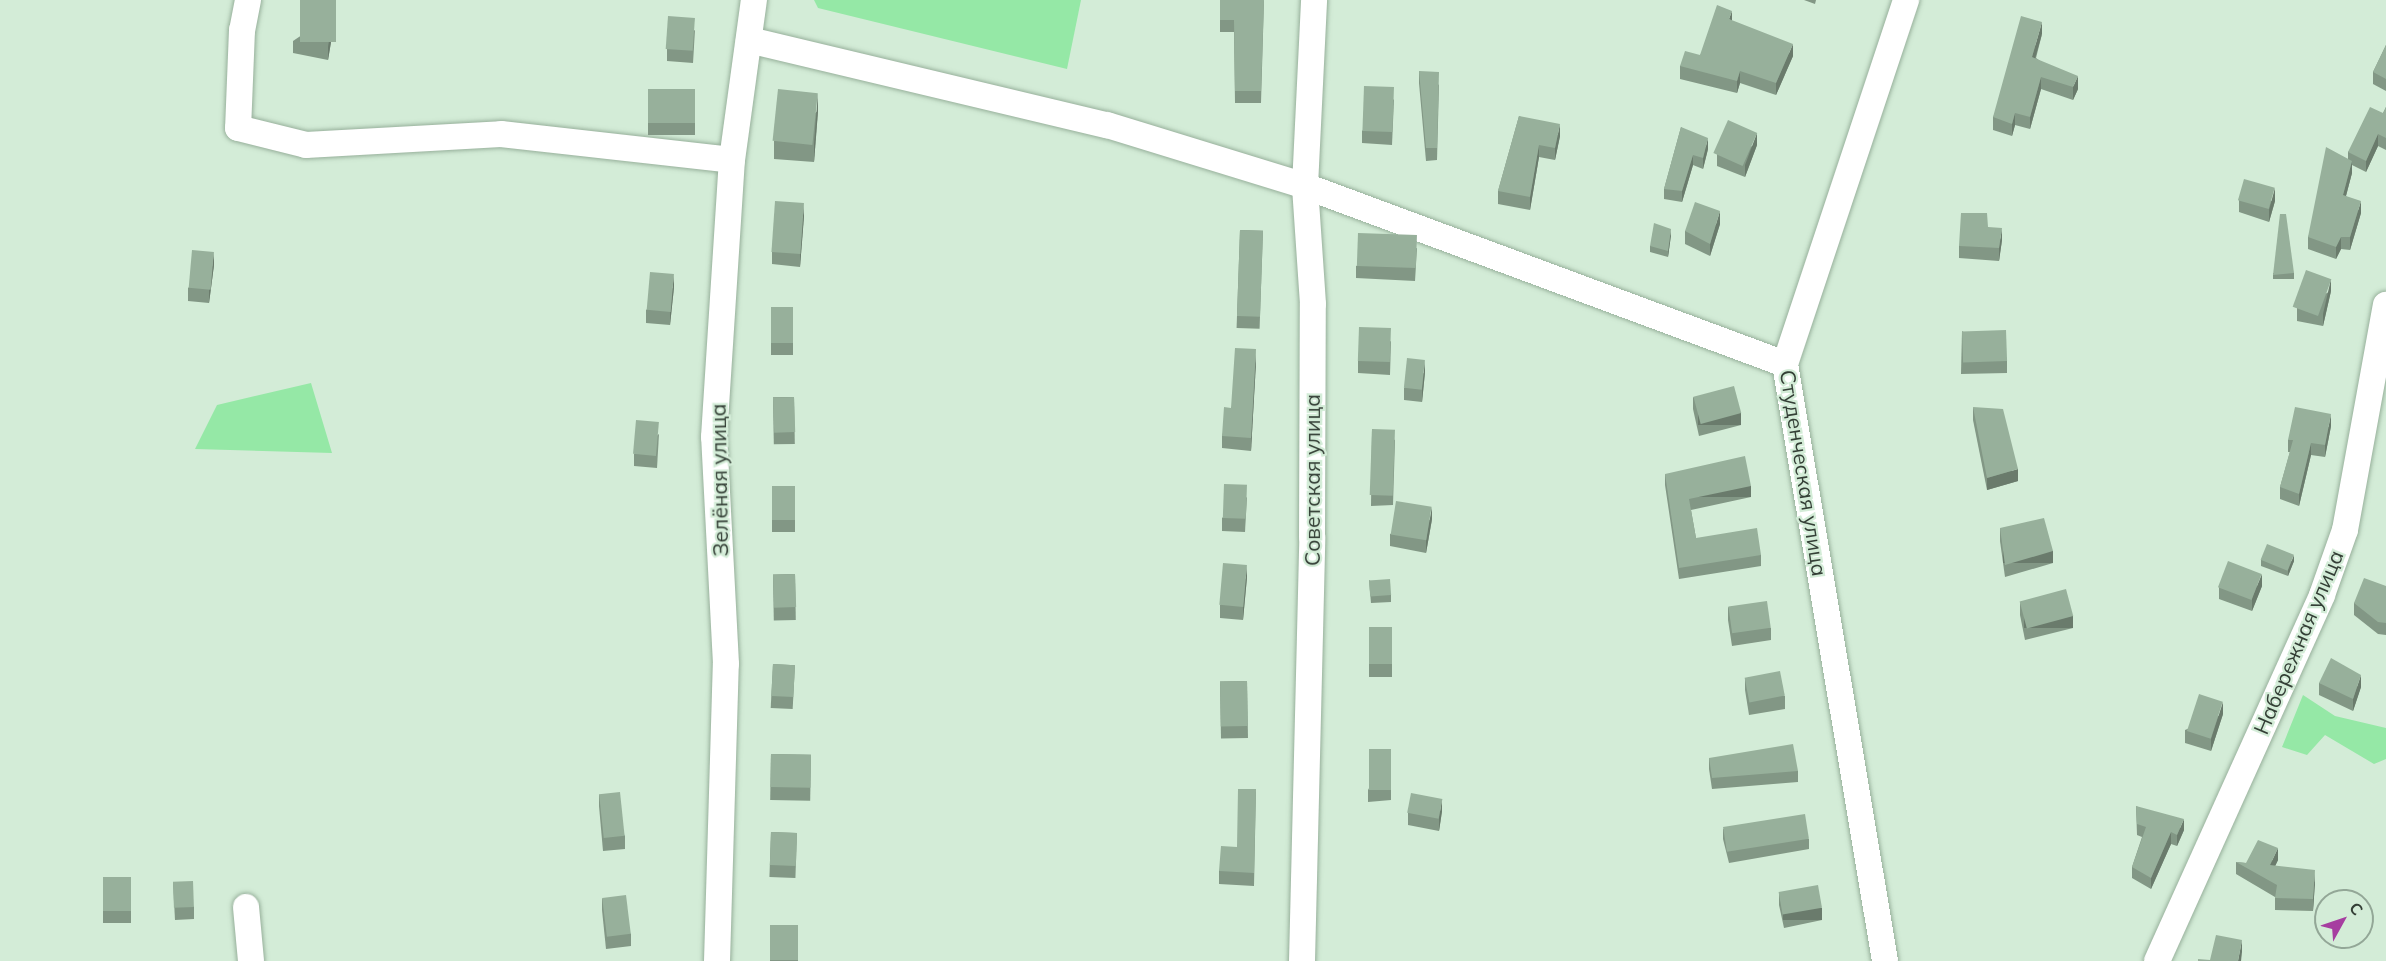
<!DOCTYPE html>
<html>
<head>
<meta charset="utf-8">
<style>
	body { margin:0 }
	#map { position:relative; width:2386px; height:961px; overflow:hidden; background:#d3ecd7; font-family:Mulish,sans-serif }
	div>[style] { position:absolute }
	.green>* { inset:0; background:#95e8a6 }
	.roads { filter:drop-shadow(0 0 2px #97b09b) drop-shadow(0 0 2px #97b09b) }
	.minor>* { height:26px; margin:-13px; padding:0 13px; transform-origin:13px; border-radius:13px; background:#fff }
	.wall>* { inset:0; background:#829785; transform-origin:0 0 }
	.shaded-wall>* { inset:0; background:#6a7b6c; transform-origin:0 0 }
	.building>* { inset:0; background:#97b09b; transform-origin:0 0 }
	span { translate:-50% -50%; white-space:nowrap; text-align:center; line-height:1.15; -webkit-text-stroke:4.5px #d3ecd7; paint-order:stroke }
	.street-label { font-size:21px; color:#343f36 }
	.north { position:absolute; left:2314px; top:889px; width:60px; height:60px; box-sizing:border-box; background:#d3ecd7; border:2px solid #93a797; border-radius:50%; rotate:50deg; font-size:16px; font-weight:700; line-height:24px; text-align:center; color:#343f36 }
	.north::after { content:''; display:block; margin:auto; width:21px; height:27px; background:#a63ea0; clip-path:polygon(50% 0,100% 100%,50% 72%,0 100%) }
</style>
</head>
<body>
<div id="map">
	<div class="green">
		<div style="clip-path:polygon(814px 0,1081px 0,1067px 69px,818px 8px)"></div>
		<div style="clip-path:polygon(311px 383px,332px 453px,195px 449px,217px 405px)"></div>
		<div style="clip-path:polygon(2303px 695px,2335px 716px,2386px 728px,2386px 759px,2374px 764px,2325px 735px,2307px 755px,2282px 747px)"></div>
	</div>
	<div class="roads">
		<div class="minor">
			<div style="left:248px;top:0;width:31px;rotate:101deg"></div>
			<div style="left:242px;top:30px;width:98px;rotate:92.3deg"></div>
			<div style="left:238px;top:128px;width:70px;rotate:14deg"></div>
			<div style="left:306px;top:145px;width:195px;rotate:-3.2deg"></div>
			<div style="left:501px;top:134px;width:232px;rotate:6.4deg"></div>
			<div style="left:749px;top:40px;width:368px;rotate:13.4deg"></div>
			<div style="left:1107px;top:125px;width:207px;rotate:17.1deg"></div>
			<div style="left:1305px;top:186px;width:512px;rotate:20.35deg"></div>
			<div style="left:246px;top:907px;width:54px;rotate:84.7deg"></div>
			<div style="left:717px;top:961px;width:297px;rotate:-88.3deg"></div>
			<div style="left:726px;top:664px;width:227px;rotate:-93deg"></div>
			<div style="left:714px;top:437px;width:278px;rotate:-86.3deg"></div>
			<div style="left:732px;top:160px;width:162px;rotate:-82.2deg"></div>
			<div style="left:1302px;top:961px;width:424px;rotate:-88.6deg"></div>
			<div style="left:1312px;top:537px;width:233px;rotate:-89.8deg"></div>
			<div style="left:1313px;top:304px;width:118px;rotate:-93.9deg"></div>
			<div style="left:1305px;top:186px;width:186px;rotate:-87.2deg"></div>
			<div style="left:1885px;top:961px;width:605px;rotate:-99.51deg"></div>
			<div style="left:1785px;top:364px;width:384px;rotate:-71.6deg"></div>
			<div style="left:2157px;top:961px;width:401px;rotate:-65.7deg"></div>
			<div style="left:2322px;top:595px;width:69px;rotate:-70.5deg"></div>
			<div style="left:2345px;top:530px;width:229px;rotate:-79.7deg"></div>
		</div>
	</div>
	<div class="wall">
		<div style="clip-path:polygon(1220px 0,1264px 0,1261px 103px,1235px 103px,1234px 32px,1220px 32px)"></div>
		<div style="clip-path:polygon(1804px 0,1816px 0,1815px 4px)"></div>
		<div style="clip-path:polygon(336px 12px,328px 60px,293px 53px,293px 41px)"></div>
		<div style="clip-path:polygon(1732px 21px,1793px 56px,1776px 95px,1740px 83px,1737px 93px,1680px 79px,1680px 66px,1700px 55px)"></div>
		<div style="clip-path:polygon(695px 30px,693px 63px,667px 61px,667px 49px)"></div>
		<div style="clip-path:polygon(2042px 34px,2036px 58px,2078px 89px,2073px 100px,2041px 89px,2030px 129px,2015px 125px,2012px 136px,1993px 130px,1993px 117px)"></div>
		<div style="clip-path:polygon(2386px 45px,2386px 91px,2373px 84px,2373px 72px)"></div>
		<div style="clip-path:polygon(1419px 71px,1439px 85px,1437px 160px,1426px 161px,1419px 83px)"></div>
		<div style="left:648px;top:89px;width:47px;height:46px"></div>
		<div style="clip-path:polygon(1394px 99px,1392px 145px,1362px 143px,1362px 131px)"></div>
		<div style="clip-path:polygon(2386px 107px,2386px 150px,2378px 146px,2366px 172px,2352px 165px,2352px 173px,2346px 196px,2361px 213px,2350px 250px,2341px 249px,2336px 259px,2308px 249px,2308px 237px,2348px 159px,2348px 152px,2383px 113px)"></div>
		<div style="clip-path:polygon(818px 111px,814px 162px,774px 159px,774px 141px)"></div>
		<div style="clip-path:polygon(1519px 116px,1560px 136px,1555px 160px,1539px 157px,1530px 210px,1498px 204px,1498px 191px)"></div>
		<div style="clip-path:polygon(1681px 127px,1708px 149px,1703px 169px,1693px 165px,1682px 202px,1664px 199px,1664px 189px)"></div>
		<div style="clip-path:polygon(1757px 145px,1745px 177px,1717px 166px,1717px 154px)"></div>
		<div style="clip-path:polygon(2239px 200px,2275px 201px,2269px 222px,2239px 212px)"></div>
		<div style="clip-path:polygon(804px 216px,800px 267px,772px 264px,772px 252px)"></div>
		<div style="clip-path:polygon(1720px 224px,1710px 256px,1685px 244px,1685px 231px)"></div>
		<div style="clip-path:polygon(1988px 227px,2002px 240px,1999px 261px,1959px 258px,1959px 246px)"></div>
		<div style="left:1240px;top:230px;width:23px;height:98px;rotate:2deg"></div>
		<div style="clip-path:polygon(1671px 235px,1668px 257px,1650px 252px,1650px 246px)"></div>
		<div style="clip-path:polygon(1417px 248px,1415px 281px,1356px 278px,1356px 266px)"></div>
		<div style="clip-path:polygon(214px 265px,209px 303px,188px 301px,188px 288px)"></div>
		<div style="left:2294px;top:273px;width:6px;height:21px;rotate:90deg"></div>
		<div style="clip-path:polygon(674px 287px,670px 325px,646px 323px,646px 310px)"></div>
		<div style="clip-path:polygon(2331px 291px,2323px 326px,2297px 321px,2297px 308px)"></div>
		<div style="left:771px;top:307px;width:22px;height:48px"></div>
		<div style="clip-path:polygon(1962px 331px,2007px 361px,2007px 373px,1961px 374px)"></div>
		<div style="clip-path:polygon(1391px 341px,1390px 375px,1358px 373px,1358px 361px)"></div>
		<div style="clip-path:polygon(1256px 362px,1251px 451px,1222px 448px,1222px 436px,1231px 408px)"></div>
		<div style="clip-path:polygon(1425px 372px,1422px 402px,1404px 400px,1404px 388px)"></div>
		<div style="left:794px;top:397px;width:47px;height:21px;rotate:89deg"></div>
		<div style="clip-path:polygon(1693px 397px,1741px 425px,1699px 436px,1693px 409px)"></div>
		<div style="clip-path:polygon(1973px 407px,2018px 481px,1987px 490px,1973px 420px)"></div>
		<div style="clip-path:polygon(2331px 426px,2325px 457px,2311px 455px,2299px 506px,2280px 499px,2280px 487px,2290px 452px,2288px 452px,2288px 440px)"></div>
		<div style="clip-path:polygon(1372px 429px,1395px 440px,1393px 505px,1371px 506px)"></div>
		<div style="clip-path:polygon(659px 434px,657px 468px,634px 466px,634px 454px)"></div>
		<div style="clip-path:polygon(1665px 474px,1751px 497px,1691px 510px,1696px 538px,1761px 555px,1761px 566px,1679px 579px,1665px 485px)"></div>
		<div style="left:772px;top:486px;width:23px;height:46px"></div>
		<div style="clip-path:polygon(1247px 497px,1245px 532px,1222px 531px,1222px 518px)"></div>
		<div style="clip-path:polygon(1432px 519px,1426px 553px,1390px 546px,1390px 534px)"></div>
		<div style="clip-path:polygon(2000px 528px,2053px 563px,2005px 577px,2000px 541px)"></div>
		<div style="clip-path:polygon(2261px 560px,2294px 561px,2288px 576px,2261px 566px)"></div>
		<div style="left:795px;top:574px;width:46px;height:22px;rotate:89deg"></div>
		<div style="clip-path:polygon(1247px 577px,1243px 620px,1220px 618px,1220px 605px)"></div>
		<div style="clip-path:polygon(1369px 580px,1391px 595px,1391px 602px,1371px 603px)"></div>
		<div style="clip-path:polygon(2262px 586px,2252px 611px,2219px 599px,2219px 587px)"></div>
		<div style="clip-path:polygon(2386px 586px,2386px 635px,2378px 634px,2354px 615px,2354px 603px)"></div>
		<div style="clip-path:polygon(2020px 603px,2073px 628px,2025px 640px,2020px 615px)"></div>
		<div style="clip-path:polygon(1728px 607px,1771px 628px,1771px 640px,1732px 646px,1728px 620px)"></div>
		<div style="left:1369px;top:627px;width:23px;height:50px"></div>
		<div style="left:773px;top:664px;width:22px;height:44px;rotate:3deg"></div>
		<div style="clip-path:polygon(1745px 678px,1785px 696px,1785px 709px,1749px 715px,1745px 690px)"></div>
		<div style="left:1247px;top:681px;width:57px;height:27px;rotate:89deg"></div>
		<div style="clip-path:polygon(2319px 683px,2361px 687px,2353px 711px,2319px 695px)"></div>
		<div style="clip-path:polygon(2223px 714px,2211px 751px,2185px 743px,2185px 730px)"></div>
		<div style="clip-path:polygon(1391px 749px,1391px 800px,1368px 802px,1368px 790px)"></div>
		<div style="left:771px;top:754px;width:40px;height:46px;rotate:1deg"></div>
		<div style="clip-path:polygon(1709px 758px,1798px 771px,1798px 782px,1712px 789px,1709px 769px)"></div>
		<div style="clip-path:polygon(1256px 789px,1254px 886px,1219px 884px,1219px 871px,1237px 847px)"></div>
		<div style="clip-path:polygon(599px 794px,625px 836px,625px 849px,603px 851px,599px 806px)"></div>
		<div style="clip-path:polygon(2136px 806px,2184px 830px,2177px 846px,2171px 844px,2151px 889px,2132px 878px,2132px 867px,2142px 837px,2137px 835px)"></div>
		<div style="clip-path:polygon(1442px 811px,1439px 831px,1408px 825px,1408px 813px)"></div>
		<div style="clip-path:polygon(1723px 829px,1809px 839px,1809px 849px,1729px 863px,1723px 839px)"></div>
		<div style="left:771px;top:832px;width:26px;height:45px;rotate:2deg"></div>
		<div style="clip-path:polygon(2278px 860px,2275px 866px,2315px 882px,2313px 911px,2275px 910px,2275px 897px,2236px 874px,2236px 862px,2246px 863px)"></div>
		<div style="left:103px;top:877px;width:28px;height:46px"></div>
		<div style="clip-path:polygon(173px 882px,194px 907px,194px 919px,175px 920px)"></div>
		<div style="clip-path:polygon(1779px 893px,1822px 920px,1784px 928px,1779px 905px)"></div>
		<div style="clip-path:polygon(602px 898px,631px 934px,631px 946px,606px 949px,602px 910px)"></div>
		<div style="left:770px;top:925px;width:28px;height:36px"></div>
	</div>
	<div class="shaded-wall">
		<div style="clip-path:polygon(336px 0,336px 12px,328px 60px,328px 47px)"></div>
		<div style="clip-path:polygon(1732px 11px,1732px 23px,1729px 19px)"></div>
		<div style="clip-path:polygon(2042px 22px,2042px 34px,2032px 69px,2032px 57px)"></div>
		<div style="clip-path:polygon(1793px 44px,1793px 56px,1776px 95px,1776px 83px)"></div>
		<div style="clip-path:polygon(1740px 71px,1740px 83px,1737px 93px,1737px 81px)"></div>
		<div style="clip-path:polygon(2078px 76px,2078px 89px,2073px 100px,2073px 87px)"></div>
		<div style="clip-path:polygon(2041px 77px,2041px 89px,2030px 129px,2030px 117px)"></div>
		<div style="clip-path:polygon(818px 93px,818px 111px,814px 162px,814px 144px)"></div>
		<div style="clip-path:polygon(2015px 113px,2015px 125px,2012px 136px,2012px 124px)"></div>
		<div style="clip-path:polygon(1560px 124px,1560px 136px,1555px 160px,1555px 148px)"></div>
		<div style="clip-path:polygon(1757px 133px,1757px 145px,1745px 177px,1745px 165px)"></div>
		<div style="clip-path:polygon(2378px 134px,2378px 146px,2366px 172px,2366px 161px)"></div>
		<div style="clip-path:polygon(1708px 138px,1708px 149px,1703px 169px,1703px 158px)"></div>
		<div style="clip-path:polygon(1539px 145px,1539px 157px,1530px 210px,1530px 197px)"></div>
		<div style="clip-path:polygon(1693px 155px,1693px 165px,1682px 202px,1682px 191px)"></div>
		<div style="clip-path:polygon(2352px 161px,2352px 173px,2343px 207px,2343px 195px)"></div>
		<div style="clip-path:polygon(2275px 188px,2275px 201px,2269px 222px,2269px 210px)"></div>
		<div style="clip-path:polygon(2361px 201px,2361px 213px,2350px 250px,2350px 237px)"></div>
		<div style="clip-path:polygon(804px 203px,804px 216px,800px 267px,800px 255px)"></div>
		<div style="clip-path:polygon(1720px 211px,1720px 224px,1710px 256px,1710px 244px)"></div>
		<div style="clip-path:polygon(2002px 228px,2002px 240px,1999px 261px,1999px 248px)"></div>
		<div style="clip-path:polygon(1671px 229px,1671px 235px,1668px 257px,1668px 251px)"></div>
		<div style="clip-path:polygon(2341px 237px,2341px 249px,2336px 259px,2336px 247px)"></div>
		<div style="clip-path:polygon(214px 252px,214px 265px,209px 303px,209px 291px)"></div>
		<div style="clip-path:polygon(674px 274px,674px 287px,670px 325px,670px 313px)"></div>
		<div style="clip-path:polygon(2331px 279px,2331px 291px,2323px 326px,2323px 314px)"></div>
		<div style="clip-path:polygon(1256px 349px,1256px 362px,1251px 451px,1251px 438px)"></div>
		<div style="clip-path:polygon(1425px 360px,1425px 372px,1422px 402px,1422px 390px)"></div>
		<div style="left:1741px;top:413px;width:12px;height:43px;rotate:90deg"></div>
		<div style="clip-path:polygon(2331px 414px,2331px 426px,2325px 457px,2325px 445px)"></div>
		<div style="clip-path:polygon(2311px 443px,2311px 455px,2299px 506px,2299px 494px)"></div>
		<div style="clip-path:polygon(2018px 469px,2018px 481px,1987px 490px,1987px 478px)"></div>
		<div style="left:1751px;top:486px;width:11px;height:63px;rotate:90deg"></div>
		<div style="clip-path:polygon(1432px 507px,1432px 519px,1426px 553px,1426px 540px)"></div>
		<div style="left:2053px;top:551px;width:12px;height:50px;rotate:90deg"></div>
		<div style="clip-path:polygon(2294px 555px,2294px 561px,2288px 576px,2288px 570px)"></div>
		<div style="clip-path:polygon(1247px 565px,1247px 577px,1243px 620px,1243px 607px)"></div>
		<div style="clip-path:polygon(2262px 574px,2262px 586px,2252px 611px,2252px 598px)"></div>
		<div style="left:2073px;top:616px;width:12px;height:49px;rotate:90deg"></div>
		<div style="clip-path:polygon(2361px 675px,2361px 687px,2353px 711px,2353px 699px)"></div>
		<div style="clip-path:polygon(2223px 702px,2223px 714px,2211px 751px,2211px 739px)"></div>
		<div style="clip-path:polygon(1442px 799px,1442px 811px,1439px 831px,1439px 818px)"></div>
		<div style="clip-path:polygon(2184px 819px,2184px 830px,2177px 846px,2177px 835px)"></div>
		<div style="clip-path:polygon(2171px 832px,2171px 844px,2151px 889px,2151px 878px)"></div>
		<div style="clip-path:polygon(2278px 848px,2278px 860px,2270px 877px,2270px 865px)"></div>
		<div style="clip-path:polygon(2315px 870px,2315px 882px,2313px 911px,2313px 899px)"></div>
		<div style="left:1822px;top:908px;width:12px;height:39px;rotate:90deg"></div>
		<div style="clip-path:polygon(2242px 940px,2242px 952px,2241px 961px,2238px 961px)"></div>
	</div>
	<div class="building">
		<div style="left:300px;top:0;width:36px;height:42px"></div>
		<div style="clip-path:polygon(1220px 0,1264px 0,1261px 91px,1235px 91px,1234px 20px,1220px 20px)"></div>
		<div style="clip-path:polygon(1717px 5px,1732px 11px,1729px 19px,1793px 44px,1776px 83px,1740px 71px,1737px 81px,1680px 66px,1685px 51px,1700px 55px)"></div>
		<div style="left:668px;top:16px;width:27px;height:33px;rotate:4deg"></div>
		<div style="clip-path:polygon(2021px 16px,2042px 22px,2032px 57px,2078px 76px,2073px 87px,2041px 77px,2030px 117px,2015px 113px,2012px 124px,1993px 117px)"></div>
		<div style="clip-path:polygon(2386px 45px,2386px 79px,2373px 72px)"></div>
		<div style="clip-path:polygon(1419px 71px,1439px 72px,1437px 148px,1426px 148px)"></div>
		<div style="left:1364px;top:86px;width:30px;height:45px;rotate:2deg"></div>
		<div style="left:648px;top:89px;width:47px;height:34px"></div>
		<div style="left:778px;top:89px;width:40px;height:52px;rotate:6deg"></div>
		<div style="clip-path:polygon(2370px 107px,2383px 113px,2386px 107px,2386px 138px,2378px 134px,2366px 161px,2348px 152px)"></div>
		<div style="clip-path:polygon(1519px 116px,1560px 124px,1555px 148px,1539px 145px,1530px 197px,1498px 191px)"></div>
		<div style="left:1728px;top:120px;width:32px;height:36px;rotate:24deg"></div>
		<div style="clip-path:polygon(1681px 127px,1708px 138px,1703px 158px,1693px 155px,1682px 191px,1664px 189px)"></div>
		<div style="clip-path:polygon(2326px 147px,2352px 161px,2343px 195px,2361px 201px,2350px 237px,2341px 237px,2336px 247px,2308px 237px)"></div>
		<div style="left:2244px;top:179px;width:32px;height:22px;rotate:16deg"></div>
		<div style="left:775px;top:201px;width:29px;height:51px;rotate:4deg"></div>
		<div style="clip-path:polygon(1695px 202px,1720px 211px,1710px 244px,1685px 231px)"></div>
		<div style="clip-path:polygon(1961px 213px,1987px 213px,1988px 227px,2002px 228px,1999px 248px,1959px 246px)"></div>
		<div style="clip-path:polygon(2280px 214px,2286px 214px,2294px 273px,2273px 275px)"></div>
		<div style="clip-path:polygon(1654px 223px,1671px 229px,1668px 251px,1650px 246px)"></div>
		<div style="left:1240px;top:230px;width:23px;height:86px;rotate:2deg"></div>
		<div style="left:1358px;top:233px;width:59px;height:33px;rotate:2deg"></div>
		<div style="left:192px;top:250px;width:22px;height:38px;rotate:5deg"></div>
		<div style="left:2306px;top:270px;width:27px;height:39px;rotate:20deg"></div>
		<div style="left:650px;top:272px;width:24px;height:38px;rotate:5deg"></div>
		<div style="left:771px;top:307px;width:22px;height:36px"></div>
		<div style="left:1359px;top:327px;width:32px;height:34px;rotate:2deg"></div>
		<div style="left:2006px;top:330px;width:31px;height:44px;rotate:88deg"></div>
		<div style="clip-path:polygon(1235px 348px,1256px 349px,1251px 438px,1222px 436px,1224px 407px,1231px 408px)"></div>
		<div style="left:1407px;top:358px;width:18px;height:30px;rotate:6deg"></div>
		<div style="left:1734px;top:386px;width:28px;height:42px;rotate:75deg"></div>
		<div style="left:794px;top:397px;width:35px;height:21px;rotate:88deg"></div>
		<div style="clip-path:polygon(1973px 407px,2003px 409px,2018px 469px,1987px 478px)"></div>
		<div style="clip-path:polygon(2295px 407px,2331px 414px,2325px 445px,2311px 443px,2299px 494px,2280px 487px,2293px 440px,2288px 440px)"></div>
		<div style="left:636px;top:420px;width:23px;height:34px;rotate:5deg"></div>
		<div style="left:1372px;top:429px;width:23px;height:66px;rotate:2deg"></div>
		<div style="clip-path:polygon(1745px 456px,1751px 486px,1689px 499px,1696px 538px,1757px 528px,1761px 555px,1679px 568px,1665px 474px)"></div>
		<div style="left:1224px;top:484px;width:23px;height:34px;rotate:2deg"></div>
		<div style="left:772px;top:486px;width:23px;height:34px"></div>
		<div style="left:1396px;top:501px;width:36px;height:34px;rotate:9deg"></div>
		<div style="clip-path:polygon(2044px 518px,2053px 551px,2005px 565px,2000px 528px)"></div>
		<div style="left:2267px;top:544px;width:29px;height:17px;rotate:22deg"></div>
		<div style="left:2228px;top:561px;width:36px;height:28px;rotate:21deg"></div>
		<div style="left:1223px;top:563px;width:24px;height:42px;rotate:5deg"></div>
		<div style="left:795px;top:574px;width:33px;height:22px;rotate:88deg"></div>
		<div style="clip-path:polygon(2364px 578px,2386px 586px,2386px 623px,2378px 622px,2354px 603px)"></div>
		<div style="left:1390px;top:579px;width:16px;height:21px;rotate:86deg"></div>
		<div style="left:2066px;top:589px;width:28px;height:48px;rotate:75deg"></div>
		<div style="left:1767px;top:601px;width:27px;height:39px;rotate:82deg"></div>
		<div style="left:1369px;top:627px;width:23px;height:37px"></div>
		<div style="clip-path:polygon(2331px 658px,2361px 675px,2353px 699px,2319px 683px)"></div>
		<div style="left:773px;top:664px;width:22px;height:32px;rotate:3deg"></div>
		<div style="left:1780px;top:671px;width:25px;height:36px;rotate:79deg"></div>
		<div style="left:1247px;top:681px;width:45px;height:27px;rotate:89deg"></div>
		<div style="left:2199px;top:694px;width:25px;height:39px;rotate:18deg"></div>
		<div style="clip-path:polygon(1793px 744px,1798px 771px,1712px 778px,1709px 758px)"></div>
		<div style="left:1369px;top:749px;width:22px;height:41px"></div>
		<div style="left:771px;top:754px;width:40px;height:33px;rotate:1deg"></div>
		<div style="clip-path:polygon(1238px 789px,1256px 789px,1254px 873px,1219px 871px,1221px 846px,1237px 847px)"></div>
		<div style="left:620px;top:792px;width:44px;height:21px;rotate:84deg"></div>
		<div style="left:1411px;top:793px;width:32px;height:20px;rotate:11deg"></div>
		<div style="clip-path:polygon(2136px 806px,2184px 819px,2177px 835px,2171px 832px,2151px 878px,2132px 867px,2146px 827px,2137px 824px)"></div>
		<div style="left:1805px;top:814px;width:25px;height:83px;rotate:81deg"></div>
		<div style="left:771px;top:832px;width:26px;height:33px;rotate:2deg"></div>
		<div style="clip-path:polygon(2258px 840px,2278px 848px,2270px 865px,2315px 870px,2313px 899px,2275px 898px,2277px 885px,2236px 862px,2246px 863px)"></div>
		<div style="left:103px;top:877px;width:28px;height:34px"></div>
		<div style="left:193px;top:881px;width:26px;height:20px;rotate:88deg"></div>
		<div style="left:1818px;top:885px;width:23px;height:40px;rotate:80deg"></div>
		<div style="left:626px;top:895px;width:39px;height:24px;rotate:83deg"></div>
		<div style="left:770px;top:925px;width:28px;height:35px"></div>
		<div style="clip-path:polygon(2216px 935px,2242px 940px,2238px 961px,2198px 961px,2198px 959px,2210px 960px)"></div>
	</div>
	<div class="street-label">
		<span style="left:1804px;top:473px;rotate:81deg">Студенческая улица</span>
		<span style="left:719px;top:480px;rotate:-91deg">Зелёная улица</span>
		<span style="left:1312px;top:480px;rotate:-90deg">Советская улица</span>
		<span style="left:2298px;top:642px;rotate:-67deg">Набережная улица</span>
	</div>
	<div class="north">С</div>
</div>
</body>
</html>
